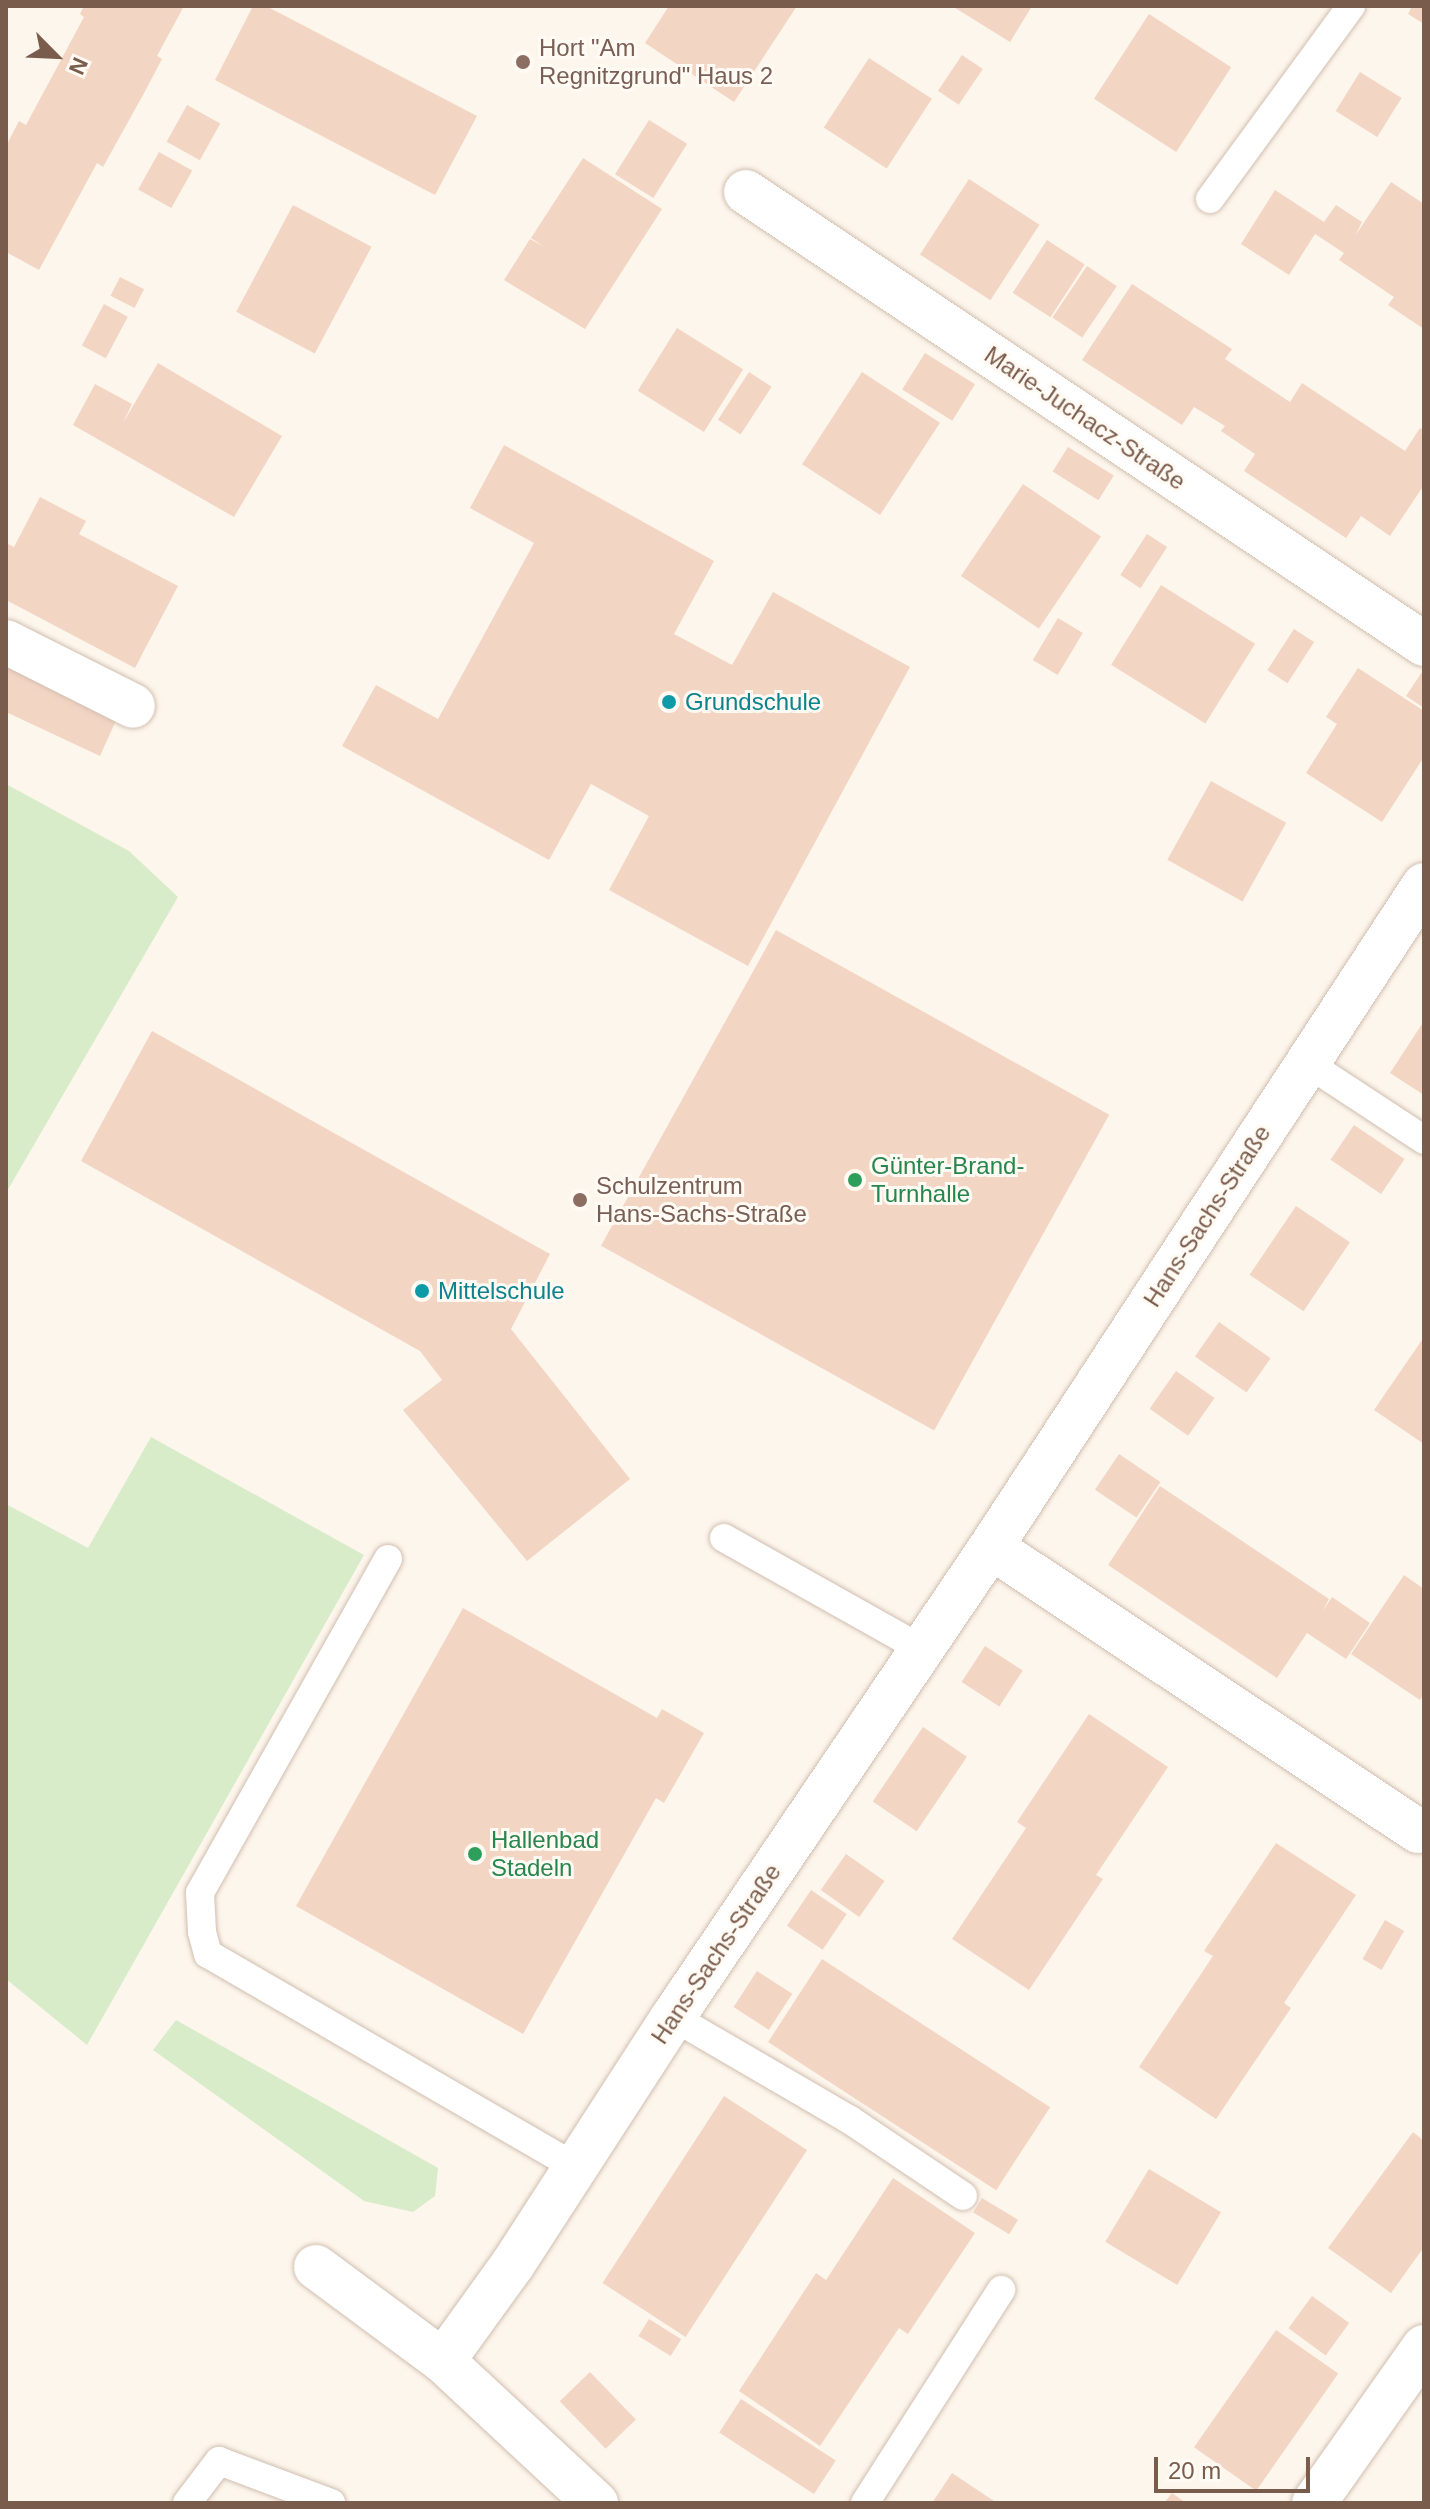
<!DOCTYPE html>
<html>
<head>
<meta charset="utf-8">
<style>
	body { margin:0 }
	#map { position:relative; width:1430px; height:2509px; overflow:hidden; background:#fdf6ec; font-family:Helvetica,sans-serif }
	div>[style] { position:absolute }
	.green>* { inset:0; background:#d8ecc9 }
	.building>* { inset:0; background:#f3d5c3; transform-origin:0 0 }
	.roads { filter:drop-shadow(0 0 2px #d1beb0) drop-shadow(0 0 2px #d1beb0) }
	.service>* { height:28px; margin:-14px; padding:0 14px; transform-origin:14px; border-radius:14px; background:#fff }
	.minor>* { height:44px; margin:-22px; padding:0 22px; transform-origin:22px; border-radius:22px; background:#fff }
	.dots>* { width:22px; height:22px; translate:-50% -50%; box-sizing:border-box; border:4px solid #fffaf3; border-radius:50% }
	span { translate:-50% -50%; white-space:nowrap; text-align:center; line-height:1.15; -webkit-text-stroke:6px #fffaf3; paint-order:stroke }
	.education-label { font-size:24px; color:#785e54 }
	.left { translate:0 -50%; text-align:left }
	.street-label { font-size:24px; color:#7a5c4d }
	.culture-label { font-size:24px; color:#0d838f }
	.leisure-label { font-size:24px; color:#27864d }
	.frame { position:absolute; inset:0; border:8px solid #7a5c4d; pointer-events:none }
	.north { position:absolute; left:16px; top:16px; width:80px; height:80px; -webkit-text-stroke:6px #fffaf3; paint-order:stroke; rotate:114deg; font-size:22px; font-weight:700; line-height:32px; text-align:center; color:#7a5c4d }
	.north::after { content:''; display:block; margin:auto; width:28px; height:36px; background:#7a5c4d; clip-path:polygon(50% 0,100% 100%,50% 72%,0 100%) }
	.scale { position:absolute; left:1154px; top:2457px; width:156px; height:36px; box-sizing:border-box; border:4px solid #7a5c4d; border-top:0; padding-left:10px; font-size:24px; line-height:28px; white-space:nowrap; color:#7a5c4d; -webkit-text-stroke:6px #fffaf3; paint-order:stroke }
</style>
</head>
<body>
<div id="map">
	<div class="green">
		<div style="clip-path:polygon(6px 784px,129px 851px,178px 897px,6px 1193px)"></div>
		<div style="clip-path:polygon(151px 1437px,364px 1555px,87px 2045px,6px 1979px,6px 1504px,88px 1548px)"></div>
		<div style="clip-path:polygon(176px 2020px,438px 2168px,435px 2196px,413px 2212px,364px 2201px,153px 2050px)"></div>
	</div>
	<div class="building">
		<div style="clip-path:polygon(84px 6px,184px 6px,157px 56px,162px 59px,143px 95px,103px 167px,97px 163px,39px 270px,6px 252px,6px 146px,19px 121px,26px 125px,84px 17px,80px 14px)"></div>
		<div style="clip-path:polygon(253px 6px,266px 6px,477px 116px,435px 195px,215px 80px)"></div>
		<div style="clip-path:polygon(669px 6px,797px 6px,734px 102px,645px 43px)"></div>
		<div style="clip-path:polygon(952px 6px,1032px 6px,1010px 42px)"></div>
		<div style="clip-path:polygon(1412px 6px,1424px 6px,1424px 24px,1408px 14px)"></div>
		<div style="left:1149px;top:14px;width:98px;height:101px;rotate:33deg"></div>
		<div style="left:962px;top:55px;width:25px;height:43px;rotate:34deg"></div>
		<div style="left:869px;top:58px;width:75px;height:83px;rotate:33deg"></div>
		<div style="left:1360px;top:72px;width:49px;height:46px;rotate:32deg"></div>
		<div style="left:187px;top:105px;width:38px;height:42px;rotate:29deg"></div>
		<div style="left:649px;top:120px;width:45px;height:64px;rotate:32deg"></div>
		<div style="left:159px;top:152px;width:38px;height:43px;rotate:29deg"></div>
		<div style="clip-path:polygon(583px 158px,662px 209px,585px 329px,504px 280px,530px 239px,544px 247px,531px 238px)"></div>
		<div style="left:969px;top:179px;width:84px;height:90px;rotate:33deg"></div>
		<div style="clip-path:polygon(1391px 182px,1424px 204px,1424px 329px,1388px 305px,1394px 297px,1339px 260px,1344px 253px,1315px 234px,1289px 275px,1241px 244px,1275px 190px,1324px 222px,1336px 205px,1362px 222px,1355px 236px)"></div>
		<div style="left:293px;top:205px;width:89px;height:121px;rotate:28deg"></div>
		<div style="left:1047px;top:240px;width:45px;height:63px;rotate:33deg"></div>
		<div style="left:1087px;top:266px;width:36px;height:62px;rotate:34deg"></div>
		<div style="left:120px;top:277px;width:27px;height:21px;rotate:27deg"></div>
		<div style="clip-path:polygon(1132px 284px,1232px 349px,1225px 359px,1290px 402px,1302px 383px,1405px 451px,1420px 428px,1424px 431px,1424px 485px,1390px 536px,1361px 516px,1346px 538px,1244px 471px,1255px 454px,1221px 431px,1225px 426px,1194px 407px,1182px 425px,1082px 360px)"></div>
		<div style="left:104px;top:304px;width:27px;height:47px;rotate:28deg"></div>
		<div style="left:677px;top:328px;width:78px;height:74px;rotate:32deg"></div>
		<div style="left:925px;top:353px;width:59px;height:43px;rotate:32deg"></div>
		<div style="clip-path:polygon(158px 363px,282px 436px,234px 517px,73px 425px,95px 384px,132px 404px,123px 423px)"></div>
		<div style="left:749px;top:372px;width:27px;height:57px;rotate:33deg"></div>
		<div style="left:862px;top:372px;width:93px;height:110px;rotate:33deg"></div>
		<div style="clip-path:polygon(504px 445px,714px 561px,674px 634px,732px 665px,773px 592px,910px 667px,748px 966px,609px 890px,649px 816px,591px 784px,549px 860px,342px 746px,376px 685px,438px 719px,534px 543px,470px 508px)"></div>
		<div style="left:1068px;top:447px;width:54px;height:29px;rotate:32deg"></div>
		<div style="left:1023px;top:484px;width:94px;height:111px;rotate:34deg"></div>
		<div style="clip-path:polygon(40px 497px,86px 521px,79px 534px,178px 586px,135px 668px,6px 600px,6px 543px,14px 547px)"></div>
		<div style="left:1147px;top:534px;width:24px;height:49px;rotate:33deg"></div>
		<div style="left:1161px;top:585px;width:111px;height:94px;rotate:32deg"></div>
		<div style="left:1058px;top:618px;width:29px;height:49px;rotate:31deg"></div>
		<div style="left:1294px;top:629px;width:24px;height:49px;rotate:33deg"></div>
		<div style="clip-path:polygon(6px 664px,118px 716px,100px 756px,6px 712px)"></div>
		<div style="clip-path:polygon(1358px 668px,1424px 711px,1424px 757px,1382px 822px,1306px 773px,1337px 724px,1326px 717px)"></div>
		<div style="clip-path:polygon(1422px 672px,1424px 673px,1424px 708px,1406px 696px)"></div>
		<div style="left:1211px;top:781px;width:86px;height:90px;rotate:29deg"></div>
		<div style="left:776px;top:930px;width:381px;height:361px;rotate:29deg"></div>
		<div style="clip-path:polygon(1424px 1021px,1424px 1095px,1390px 1073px)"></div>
		<div style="clip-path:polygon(152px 1031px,550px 1254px,511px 1329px,630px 1479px,527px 1561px,403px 1410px,442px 1380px,420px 1351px,81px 1161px)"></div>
		<div style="left:1354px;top:1125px;width:61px;height:42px;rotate:34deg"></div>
		<div style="left:1296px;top:1206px;width:65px;height:83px;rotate:34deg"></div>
		<div style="left:1219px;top:1322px;width:63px;height:42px;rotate:35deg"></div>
		<div style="clip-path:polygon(1424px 1337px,1424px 1444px,1374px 1410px)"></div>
		<div style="left:1176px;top:1371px;width:47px;height:46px;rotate:35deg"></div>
		<div style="left:1119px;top:1454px;width:50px;height:43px;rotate:34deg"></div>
		<div style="clip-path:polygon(1160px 1486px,1329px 1599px,1322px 1612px,1332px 1597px,1370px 1623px,1346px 1659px,1307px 1633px,1277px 1678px,1108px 1565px)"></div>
		<div style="clip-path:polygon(1404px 1575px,1424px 1589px,1424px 1694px,1420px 1700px,1351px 1654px)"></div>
		<div style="clip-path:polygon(463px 1608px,657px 1718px,662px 1709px,704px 1733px,664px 1803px,656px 1798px,523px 2034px,296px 1906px)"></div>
		<div style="left:985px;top:1646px;width:45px;height:43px;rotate:33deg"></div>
		<div style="clip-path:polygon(1089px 1714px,1168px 1767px,1096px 1875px,1103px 1879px,1029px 1990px,952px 1939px,1026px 1828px,1017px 1822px)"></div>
		<div style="left:923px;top:1727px;width:53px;height:90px;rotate:34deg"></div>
		<div style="clip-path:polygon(1276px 1843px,1356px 1895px,1284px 2003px,1291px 2008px,1216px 2119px,1139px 2067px,1213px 1956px,1204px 1951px)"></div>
		<div style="left:846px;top:1854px;width:47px;height:44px;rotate:35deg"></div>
		<div style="left:811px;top:1890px;width:43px;height:43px;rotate:34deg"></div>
		<div style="left:1385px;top:1920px;width:22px;height:45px;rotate:30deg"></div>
		<div style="left:822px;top:1959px;width:272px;height:99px;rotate:33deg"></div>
		<div style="left:757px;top:1971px;width:42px;height:43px;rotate:33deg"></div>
		<div style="left:724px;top:2096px;width:99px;height:223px;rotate:33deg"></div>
		<div style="clip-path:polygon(1413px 2132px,1424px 2141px,1424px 2247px,1391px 2293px,1328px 2248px)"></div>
		<div style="left:1149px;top:2169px;width:84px;height:85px;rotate:31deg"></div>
		<div style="clip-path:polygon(893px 2178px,975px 2233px,908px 2334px,899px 2328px,820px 2446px,739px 2391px,816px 2273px,826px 2280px)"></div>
		<div style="left:982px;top:2198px;width:42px;height:17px;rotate:31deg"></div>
		<div style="left:1312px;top:2296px;width:46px;height:40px;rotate:36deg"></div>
		<div style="left:649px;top:2319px;width:38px;height:20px;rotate:32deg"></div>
		<div style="left:1276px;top:2330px;width:76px;height:143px;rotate:35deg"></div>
		<div style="left:590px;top:2372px;width:66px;height:42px;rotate:46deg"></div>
		<div style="left:741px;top:2399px;width:113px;height:40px;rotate:33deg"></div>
		<div style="clip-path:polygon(952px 2473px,997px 2503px,932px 2503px)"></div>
		<div style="clip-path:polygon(1172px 2493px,1186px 2503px,1164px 2503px)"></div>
	</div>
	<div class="roads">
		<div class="service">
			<div style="left:1210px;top:199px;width:239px;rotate:-53.8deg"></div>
			<div style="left:1307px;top:1063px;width:140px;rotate:33.3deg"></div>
			<div style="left:724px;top:1538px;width:227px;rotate:29.3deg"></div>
			<div style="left:388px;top:1559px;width:383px;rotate:119.4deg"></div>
			<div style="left:200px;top:1893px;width:39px;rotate:87deg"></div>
			<div style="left:202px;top:1932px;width:23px;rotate:75deg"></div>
			<div style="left:208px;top:1954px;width:425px;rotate:30.1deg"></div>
			<div style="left:673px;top:2017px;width:205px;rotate:30.2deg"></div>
			<div style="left:850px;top:2120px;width:136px;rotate:33.9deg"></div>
			<div style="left:187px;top:2503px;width:53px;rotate:-52.7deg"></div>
			<div style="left:219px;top:2461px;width:120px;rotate:20.6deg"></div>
			<div style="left:865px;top:2503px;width:253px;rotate:-57.4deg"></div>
		</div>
		<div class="minor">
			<div style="left:746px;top:192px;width:815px;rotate:33.69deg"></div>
			<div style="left:6px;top:642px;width:142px;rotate:26.7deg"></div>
			<div style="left:991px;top:1547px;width:513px;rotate:33.63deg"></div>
			<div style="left:316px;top:2267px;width:158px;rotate:36.5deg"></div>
			<div style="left:443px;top:2361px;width:209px;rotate:42.9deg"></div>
			<div style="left:443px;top:2361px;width:120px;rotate:-54.2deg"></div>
			<div style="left:513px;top:2264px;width:294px;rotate:-57.1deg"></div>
			<div style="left:673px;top:2017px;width:567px;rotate:-55.92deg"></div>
			<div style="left:991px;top:1547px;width:791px;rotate:-56.81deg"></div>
			<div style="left:1314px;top:2503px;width:191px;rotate:-54.8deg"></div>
		</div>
	</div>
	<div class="dots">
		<div style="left:523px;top:62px;background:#8d6e63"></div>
		<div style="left:669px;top:702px;background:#0f9aa8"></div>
		<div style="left:855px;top:1180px;background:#2e9e5b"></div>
		<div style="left:580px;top:1200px;background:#8d6e63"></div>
		<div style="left:422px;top:1291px;background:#0f9aa8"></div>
		<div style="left:475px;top:1854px;background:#2e9e5b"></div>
	</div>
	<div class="education-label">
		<span class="left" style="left:539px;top:62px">Hort "Am<br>Regnitzgrund" Haus 2</span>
		<span class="left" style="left:596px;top:1200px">Schulzentrum<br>Hans-Sachs-Straße</span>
	</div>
	<div class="street-label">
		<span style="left:1085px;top:418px;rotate:34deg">Marie-Juchacz-Straße</span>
		<span style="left:1207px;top:1216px;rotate:-57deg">Hans-Sachs-Straße</span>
		<span style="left:716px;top:1954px;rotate:-56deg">Hans-Sachs-Straße</span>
	</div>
	<div class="culture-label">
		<span class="left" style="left:685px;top:702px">Grundschule</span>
		<span class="left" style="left:438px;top:1291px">Mittelschule</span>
	</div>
	<div class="leisure-label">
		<span class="left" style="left:871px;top:1180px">Günter-Brand-<br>Turnhalle</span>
		<span class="left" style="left:491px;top:1854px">Hallenbad<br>Stadeln</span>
	</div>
	<div class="frame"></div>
	<div class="north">N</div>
	<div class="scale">20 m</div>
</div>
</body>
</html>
